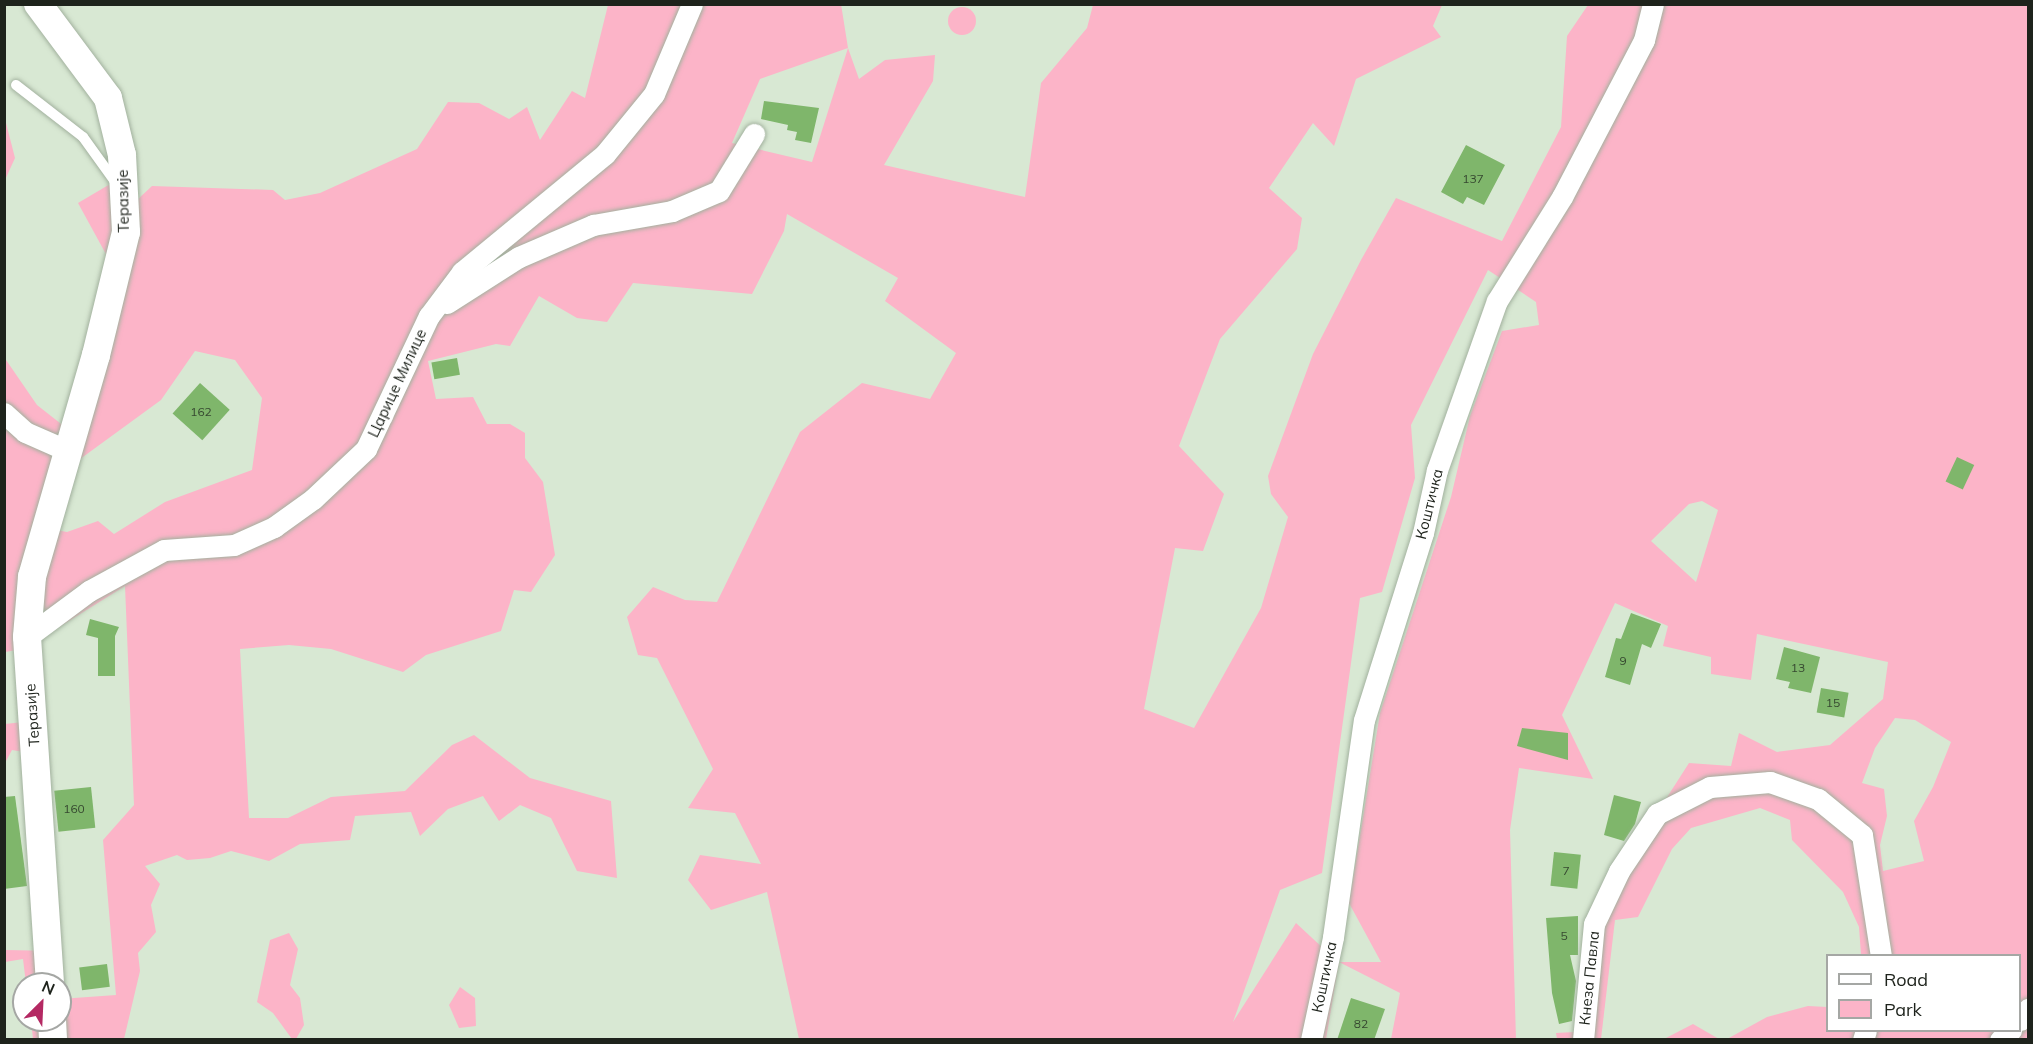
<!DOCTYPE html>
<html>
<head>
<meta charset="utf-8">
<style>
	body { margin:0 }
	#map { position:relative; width:2033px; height:1044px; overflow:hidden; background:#d8e8d3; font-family:Mulish,sans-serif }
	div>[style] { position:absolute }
	.green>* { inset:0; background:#fcb4c8 }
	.round { border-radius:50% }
	.building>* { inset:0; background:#7fb66b; transform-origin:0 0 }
	.roads { filter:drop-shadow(0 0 2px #a2b19e) drop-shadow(0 0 2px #a2b19e) }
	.lane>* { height:10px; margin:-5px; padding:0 5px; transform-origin:5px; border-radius:5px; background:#fff }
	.street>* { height:21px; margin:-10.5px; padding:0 10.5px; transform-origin:10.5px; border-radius:10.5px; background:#fff }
	.secondary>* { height:28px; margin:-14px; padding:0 14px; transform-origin:14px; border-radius:14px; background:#fff }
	span { translate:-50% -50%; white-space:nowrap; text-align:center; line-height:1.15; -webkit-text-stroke:5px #fff; paint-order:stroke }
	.number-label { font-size:12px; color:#364830 }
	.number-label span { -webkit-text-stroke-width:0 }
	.street-label { font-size:15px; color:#1e231c }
	.frame { position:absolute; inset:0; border:6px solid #1e231c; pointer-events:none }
	.legend { position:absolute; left:1826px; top:954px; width:195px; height:78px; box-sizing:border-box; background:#fff; border:2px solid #a5a7a4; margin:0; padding:8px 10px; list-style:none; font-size:18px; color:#1e231c }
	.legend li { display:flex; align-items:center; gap:12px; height:30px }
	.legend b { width:30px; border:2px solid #a5a7a4 }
	.north { position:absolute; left:12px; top:972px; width:60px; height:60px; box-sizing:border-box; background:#fff; border:2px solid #a5a7a4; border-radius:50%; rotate:24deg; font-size:16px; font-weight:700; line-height:24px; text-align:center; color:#1e231c }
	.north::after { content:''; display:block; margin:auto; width:21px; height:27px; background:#b42963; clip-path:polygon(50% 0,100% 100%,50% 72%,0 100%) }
</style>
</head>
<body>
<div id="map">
	<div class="green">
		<div style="clip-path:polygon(evenodd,841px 4px,848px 48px,859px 79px,885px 60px,935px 55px,933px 81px,884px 165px,1025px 197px,1041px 83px,1087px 28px,1093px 5px,1442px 5px,1433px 26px,1441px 37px,1356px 79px,1334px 146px,1313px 123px,1269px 188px,1302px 218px,1297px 249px,1220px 339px,1179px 446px,1224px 494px,1203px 551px,1175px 548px,1144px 709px,1194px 728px,1261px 608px,1288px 517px,1271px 494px,1268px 476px,1313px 354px,1361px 260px,1396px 198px,1502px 241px,1561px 127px,1567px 36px,1588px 5px,2028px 5px,2028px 1039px,1727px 1039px,1767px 1017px,1808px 1006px,1827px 1007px,1828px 1030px,2020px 1030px,2020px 956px,1861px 955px,1859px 927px,1843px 892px,1792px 840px,1790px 820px,1760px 808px,1691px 828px,1672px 849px,1638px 917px,1615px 920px,1601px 1039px,1557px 1039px,1556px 1033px,1575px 1032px,1589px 919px,1689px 763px,1731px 766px,1739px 733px,1777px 752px,1830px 745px,1883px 699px,1888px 662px,1757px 634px,1751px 680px,1711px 674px,1711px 657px,1663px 646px,1668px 626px,1615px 603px,1562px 715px,1593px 779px,1519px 768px,1510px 830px,1516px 1039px,1391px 1039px,1400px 993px,1339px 962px,1326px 1039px,799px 1039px,767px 892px,711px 910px,688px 880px,700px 855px,761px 864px,735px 813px,688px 808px,713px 769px,657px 658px,638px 655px,627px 617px,653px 587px,685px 600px,717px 602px,800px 432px,862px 383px,930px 399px,956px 353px,885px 301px,898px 278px,787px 214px,784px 231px,752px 294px,633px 283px,607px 322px,577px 318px,539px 296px,510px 346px,496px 344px,428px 361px,436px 399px,473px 397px,487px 424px,510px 424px,525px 433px,525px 458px,543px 482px,555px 555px,531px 592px,514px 590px,501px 631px,426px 655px,403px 672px,331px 649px,289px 645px,240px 649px,249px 818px,288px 818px,331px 797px,405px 791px,452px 745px,474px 735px,530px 778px,611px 801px,617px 878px,577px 871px,551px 818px,520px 805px,499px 821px,483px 796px,448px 809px,420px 836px,411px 812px,355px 816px,350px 840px,300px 844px,269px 861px,231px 851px,210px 858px,187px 860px,177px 855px,145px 866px,160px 884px,151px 905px,156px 932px,138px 953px,140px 971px,124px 1039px,33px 1039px,31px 1020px,60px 1020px,60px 999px,116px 995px,103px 840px,134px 805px,125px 586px,24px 649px,5px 652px,4px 357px,37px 405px,65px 427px,40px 527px,67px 532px,98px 521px,114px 534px,165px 502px,252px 470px,262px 398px,235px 360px,195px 351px,161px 400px,76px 462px,136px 201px,152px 186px,273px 190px,285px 200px,320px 193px,417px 149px,448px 102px,479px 103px,509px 119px,527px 107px,540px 140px,572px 91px,585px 98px,608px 5px,841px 4px,848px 48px,812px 162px,732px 143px,760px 79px,848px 48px,841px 4px,1488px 270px,1536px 302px,1539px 325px,1502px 331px,1470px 416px,1451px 497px,1380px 713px,1349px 903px,1381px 962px,1338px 962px,1296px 923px,1233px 1022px,1280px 890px,1322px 873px,1360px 598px,1382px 592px,1415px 478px,1411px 425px,1488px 270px,841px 4px,1702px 501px,1718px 510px,1696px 582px,1651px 541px,1689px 504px,1702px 501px,841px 4px,1895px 718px,1915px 720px,1951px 742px,1933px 787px,1914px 821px,1924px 861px,1883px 871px,1880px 845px,1887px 816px,1884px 789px,1862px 783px,1875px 748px,1895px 718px)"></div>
		<div class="round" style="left:948px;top:7px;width:28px;height:28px"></div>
		<div style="clip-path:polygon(5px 119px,15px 158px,5px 180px)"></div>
		<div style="clip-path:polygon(117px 180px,113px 267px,78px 203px)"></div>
		<div style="clip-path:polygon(23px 722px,24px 752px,12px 750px,5px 763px,5px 724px)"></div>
		<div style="clip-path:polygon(289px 933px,298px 949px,290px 985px,300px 998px,304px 1025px,296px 1039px,292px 1039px,273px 1013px,257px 1002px,270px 940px)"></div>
		<div style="clip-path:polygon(5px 950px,56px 951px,58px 984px,26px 984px,23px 959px,5px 962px)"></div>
		<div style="clip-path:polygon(460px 987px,475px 998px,476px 1026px,459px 1028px,449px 1005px)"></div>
		<div style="clip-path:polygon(1693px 1024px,1719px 1039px,1664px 1039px)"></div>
	</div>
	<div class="building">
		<div style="clip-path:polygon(764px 101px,819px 108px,811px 143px,795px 140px,797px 132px,787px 130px,788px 125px,761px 119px)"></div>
		<div style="clip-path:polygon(1466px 145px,1505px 165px,1484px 205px,1467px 197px,1463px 204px,1441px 192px)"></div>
		<div style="left:457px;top:358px;width:17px;height:26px;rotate:80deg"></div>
		<div style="left:200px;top:383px;width:40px;height:41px;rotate:42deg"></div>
		<div style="left:1957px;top:457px;width:19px;height:27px;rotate:25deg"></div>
		<div style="clip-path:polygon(1631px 613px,1661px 624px,1651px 648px,1642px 644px,1630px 685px,1605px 677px,1616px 638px,1621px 639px)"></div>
		<div style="clip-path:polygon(90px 619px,119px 627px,115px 636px,115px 676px,98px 676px,98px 638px,86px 635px)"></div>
		<div style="clip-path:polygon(1784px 647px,1820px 657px,1811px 693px,1788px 688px,1790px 682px,1776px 679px)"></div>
		<div style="left:1821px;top:688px;width:28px;height:25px;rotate:10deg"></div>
		<div style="clip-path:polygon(1522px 728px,1568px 733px,1568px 760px,1517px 746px)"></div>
		<div style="left:91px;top:787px;width:41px;height:37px;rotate:84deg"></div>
		<div style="clip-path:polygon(1614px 795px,1641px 802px,1635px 824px,1624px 841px,1604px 835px)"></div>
		<div style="clip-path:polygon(15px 796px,27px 886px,4px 889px,4px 797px)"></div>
		<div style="left:1554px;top:852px;width:27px;height:34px;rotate:6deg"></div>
		<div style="clip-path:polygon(1578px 916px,1578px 955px,1570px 955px,1576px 981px,1572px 1021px,1559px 1024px,1552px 993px,1546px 918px)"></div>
		<div style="left:107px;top:964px;width:23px;height:28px;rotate:83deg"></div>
		<div style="clip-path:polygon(1351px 998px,1385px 1009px,1374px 1040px,1337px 1040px)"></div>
	</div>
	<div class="roads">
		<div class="lane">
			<div style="left:16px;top:85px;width:85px;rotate:37.8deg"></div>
			<div style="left:83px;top:137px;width:57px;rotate:54.3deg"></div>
		</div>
		<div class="street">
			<div style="left:447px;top:303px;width:85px;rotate:-32.6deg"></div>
			<div style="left:519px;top:257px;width:81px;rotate:-23.4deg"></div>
			<div style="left:593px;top:225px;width:80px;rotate:-10deg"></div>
			<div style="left:672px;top:211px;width:51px;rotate:-23.1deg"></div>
			<div style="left:719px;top:191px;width:67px;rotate:-58.4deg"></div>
			<div style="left:4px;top:413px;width:28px;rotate:42deg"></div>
			<div style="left:25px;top:432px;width:47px;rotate:23.8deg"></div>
			<div style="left:27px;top:637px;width:77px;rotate:-36.6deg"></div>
			<div style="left:89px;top:591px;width:85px;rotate:-28.7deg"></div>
			<div style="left:164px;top:550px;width:70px;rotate:-4.1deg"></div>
			<div style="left:234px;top:545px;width:44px;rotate:-24.2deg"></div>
			<div style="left:274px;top:527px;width:48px;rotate:-35.7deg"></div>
			<div style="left:313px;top:499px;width:73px;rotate:-43.3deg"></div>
			<div style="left:366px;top:449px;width:147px;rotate:-64.7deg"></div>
			<div style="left:429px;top:316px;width:55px;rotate:-53.1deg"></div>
			<div style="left:462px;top:272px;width:185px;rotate:-39.5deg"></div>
			<div style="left:605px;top:154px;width:77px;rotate:-50.8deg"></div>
			<div style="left:654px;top:94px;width:98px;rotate:-67.1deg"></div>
			<div style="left:2020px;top:1020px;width:14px;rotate:-54deg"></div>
			<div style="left:1311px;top:1040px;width:105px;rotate:-77.9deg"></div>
			<div style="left:1333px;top:937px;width:219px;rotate:-81.9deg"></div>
			<div style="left:1364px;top:720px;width:196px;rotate:-72.5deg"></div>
			<div style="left:1423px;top:533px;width:65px;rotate:-77.5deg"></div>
			<div style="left:1437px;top:470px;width:179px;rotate:-70.5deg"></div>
			<div style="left:1497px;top:301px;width:123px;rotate:-58deg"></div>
			<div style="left:1562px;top:197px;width:177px;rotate:-62.4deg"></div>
			<div style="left:1644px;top:40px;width:37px;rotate:-76deg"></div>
			<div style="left:1583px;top:1040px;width:117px;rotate:-84.6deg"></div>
			<div style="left:1594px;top:924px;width:59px;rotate:-64.7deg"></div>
			<div style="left:1619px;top:871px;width:69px;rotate:-56.3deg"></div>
			<div style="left:1657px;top:814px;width:59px;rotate:-27deg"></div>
			<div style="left:1710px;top:787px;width:60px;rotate:-4.8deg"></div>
			<div style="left:1770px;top:782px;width:51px;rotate:19.5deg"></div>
			<div style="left:1818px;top:799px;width:57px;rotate:39.3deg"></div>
			<div style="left:1862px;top:835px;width:122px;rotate:81.1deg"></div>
			<div style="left:1863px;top:1040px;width:10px;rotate:-73deg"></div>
			<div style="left:2000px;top:1040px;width:15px;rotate:-42deg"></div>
		</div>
		<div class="secondary">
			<div style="left:38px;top:4px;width:117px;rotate:53.3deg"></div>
			<div style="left:108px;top:98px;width:59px;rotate:76.2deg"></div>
			<div style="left:122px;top:155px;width:77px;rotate:87deg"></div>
			<div style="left:126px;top:232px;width:127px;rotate:103.7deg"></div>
			<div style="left:96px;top:355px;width:231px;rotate:106.1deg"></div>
			<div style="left:32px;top:577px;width:60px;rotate:94.8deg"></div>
			<div style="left:27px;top:637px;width:348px;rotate:86.2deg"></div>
			<div style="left:52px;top:1020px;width:20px;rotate:87deg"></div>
		</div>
	</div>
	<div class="number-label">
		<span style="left:1473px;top:179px">137</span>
		<span style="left:201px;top:412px">162</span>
		<span style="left:1623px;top:661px">9</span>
		<span style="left:1798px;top:668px">13</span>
		<span style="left:1833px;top:703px">15</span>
		<span style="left:74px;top:809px">160</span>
		<span style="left:1566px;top:871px">7</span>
		<span style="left:1564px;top:936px">5</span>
		<span style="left:1361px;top:1024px">82</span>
	</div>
	<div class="street-label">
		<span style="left:123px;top:201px;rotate:-91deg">Теразије</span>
		<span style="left:397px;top:383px;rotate:-65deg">Царице Милице</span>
		<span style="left:1429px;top:504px;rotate:-76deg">Коштичка</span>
		<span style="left:32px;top:715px;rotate:-94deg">Теразије</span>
		<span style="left:1324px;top:977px;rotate:-78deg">Коштичка</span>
		<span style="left:1589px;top:978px;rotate:-84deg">Кнеза Павла</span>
	</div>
	<div class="frame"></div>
	<ul class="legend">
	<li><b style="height:8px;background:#fff"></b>Road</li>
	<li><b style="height:16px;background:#fcb4c8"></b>Park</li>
	</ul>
	<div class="north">N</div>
</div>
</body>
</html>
